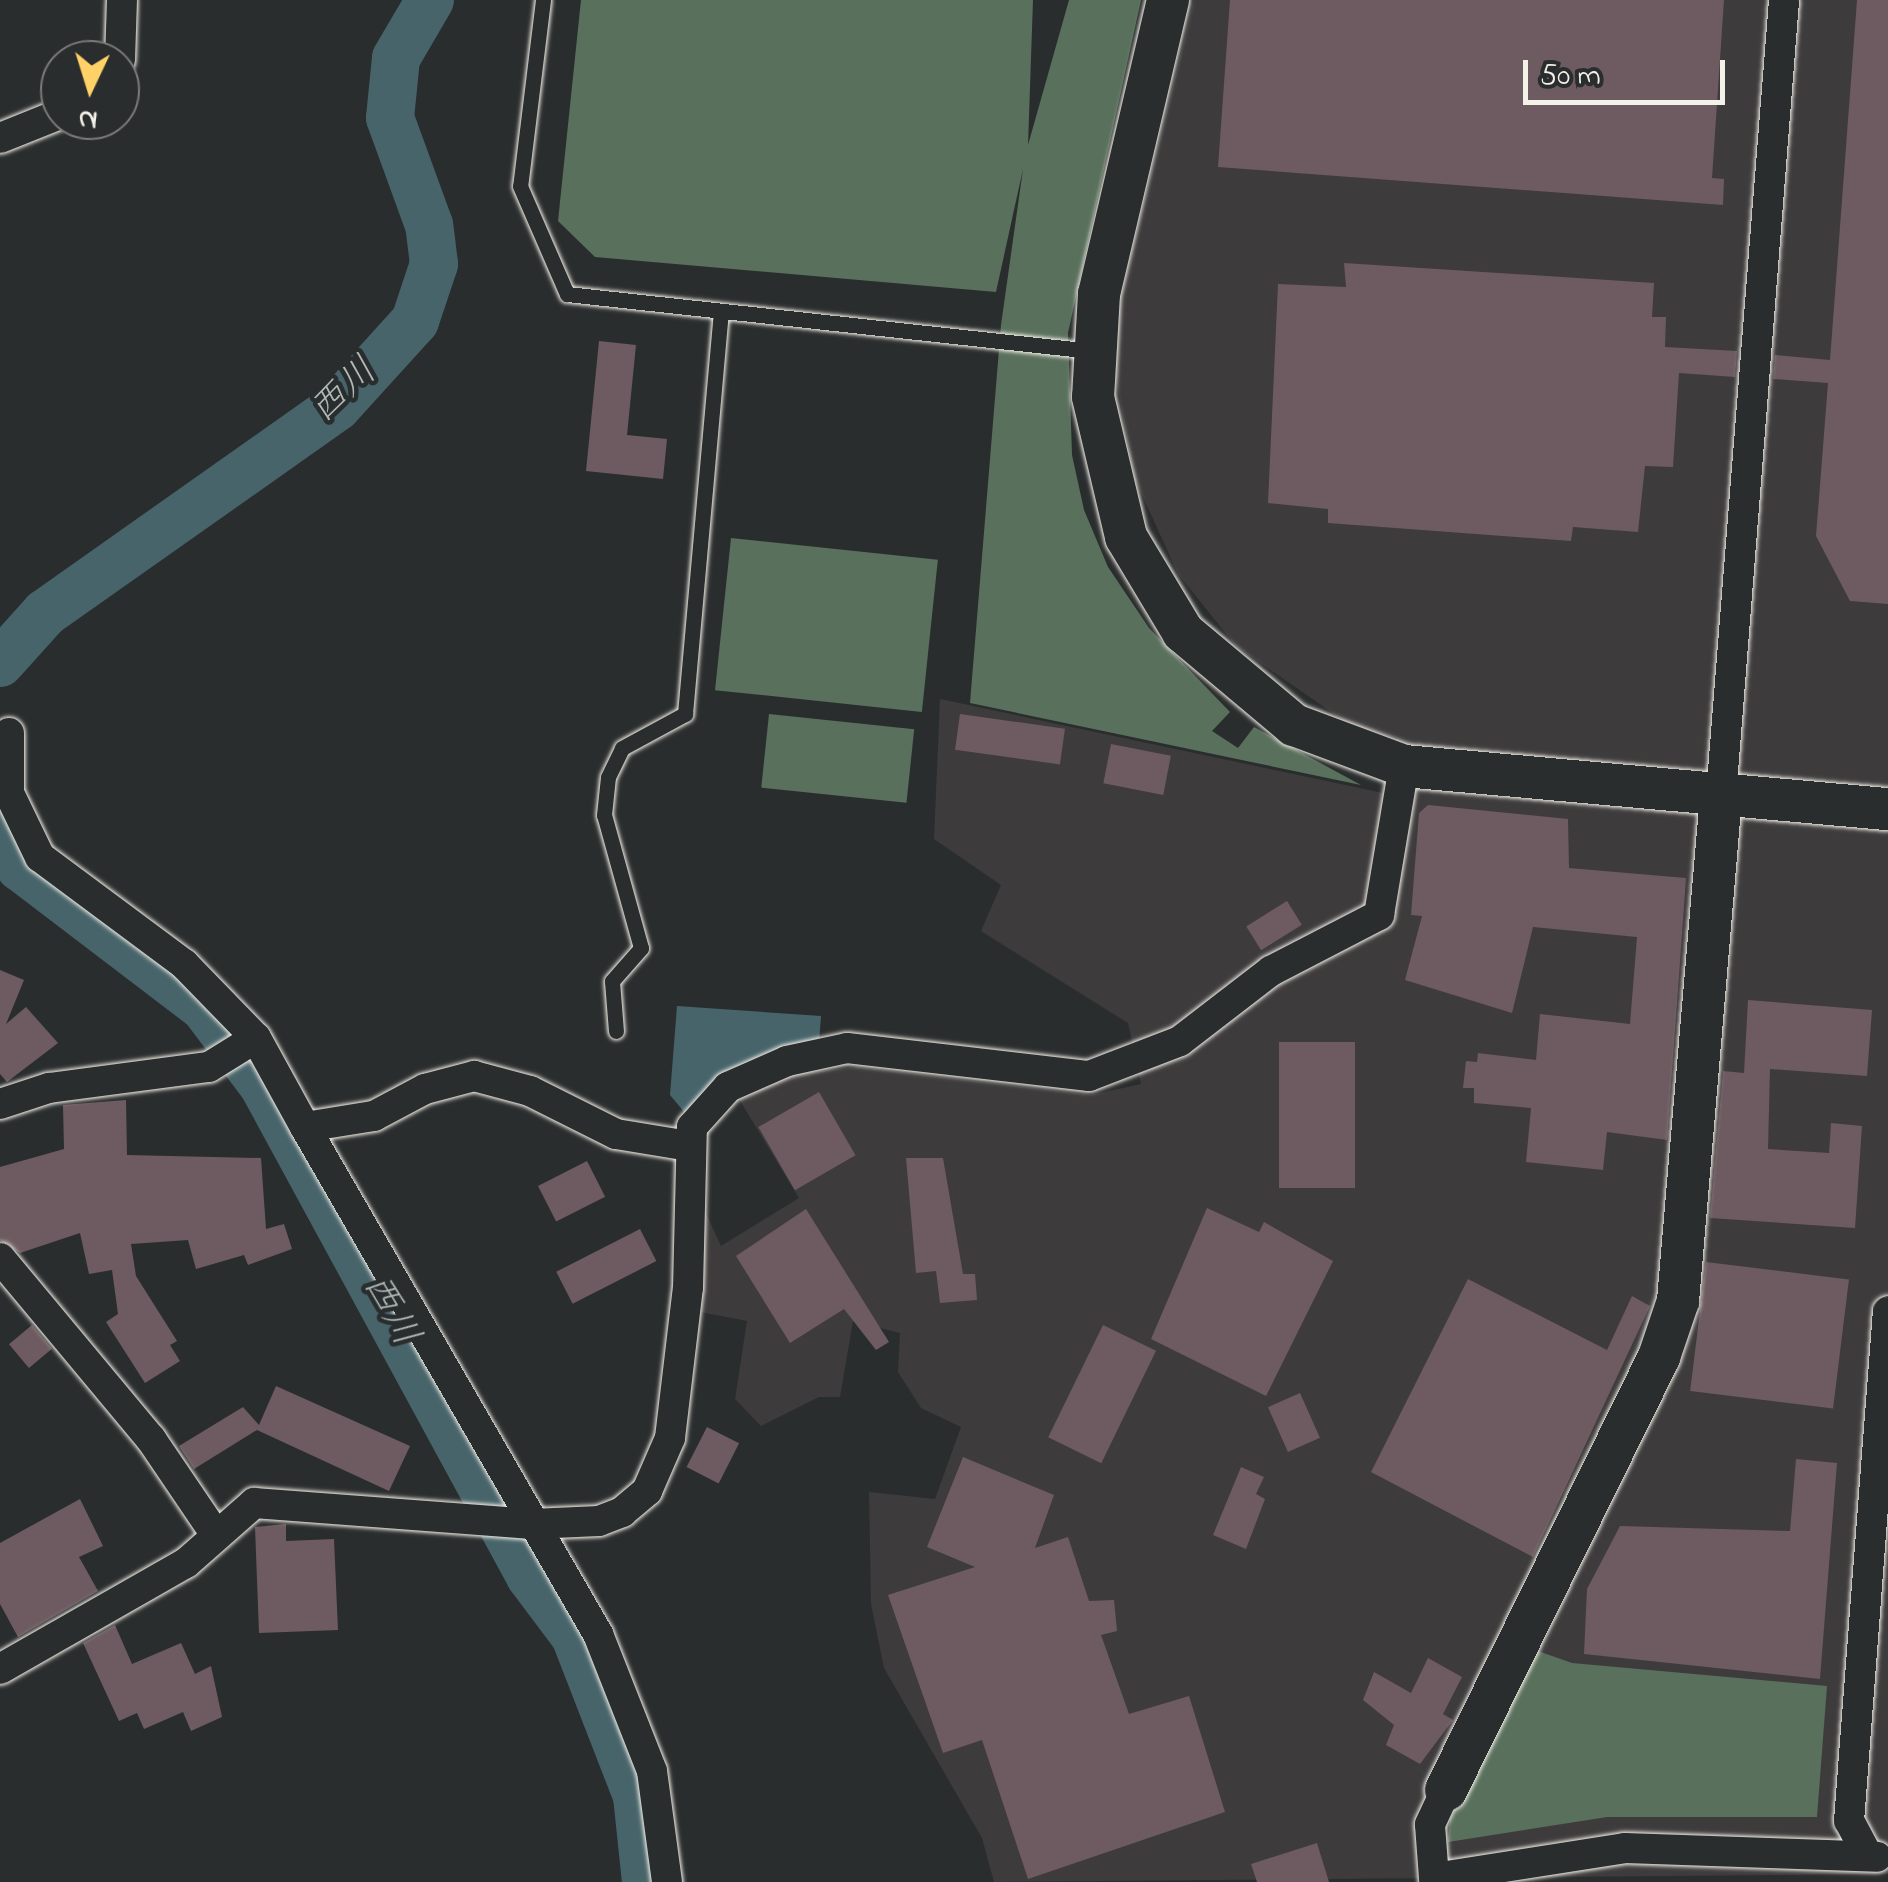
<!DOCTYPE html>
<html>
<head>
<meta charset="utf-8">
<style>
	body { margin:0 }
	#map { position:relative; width:1888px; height:1882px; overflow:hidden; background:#2a2d2e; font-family:"Indie Flower","Klee One",sans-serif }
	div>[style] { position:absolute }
	.built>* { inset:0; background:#3e3b3d }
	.green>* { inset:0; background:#59705c; transform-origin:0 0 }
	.water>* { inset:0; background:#47646b }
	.river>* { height:48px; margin:-24px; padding:0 24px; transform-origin:24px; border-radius:24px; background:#47646b }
	.building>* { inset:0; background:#6d5b61; transform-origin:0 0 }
	.roads { filter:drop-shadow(0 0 2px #f4f1e8) drop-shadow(0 0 2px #f4f1e8) }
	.lane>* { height:15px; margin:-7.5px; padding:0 7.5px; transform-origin:7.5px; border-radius:7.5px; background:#2a2d2e }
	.street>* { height:30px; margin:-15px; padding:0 15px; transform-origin:15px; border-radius:15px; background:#2a2d2e }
	.secondary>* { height:42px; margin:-21px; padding:0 21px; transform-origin:21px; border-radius:21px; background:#2a2d2e }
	span { translate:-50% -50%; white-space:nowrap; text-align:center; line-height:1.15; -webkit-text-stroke:9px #2a2d2e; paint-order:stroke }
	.water-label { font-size:38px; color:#afb9b6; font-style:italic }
	.north { position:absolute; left:40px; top:40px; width:100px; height:100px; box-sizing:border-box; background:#2a2d2e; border:2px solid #7b7b78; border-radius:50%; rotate:184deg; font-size:28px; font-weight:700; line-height:40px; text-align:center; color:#f4f1e8 }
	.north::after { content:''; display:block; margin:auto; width:35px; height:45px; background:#ffd166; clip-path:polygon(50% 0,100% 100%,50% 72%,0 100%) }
	.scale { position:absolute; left:1523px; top:60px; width:202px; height:45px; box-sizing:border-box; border:5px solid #f4f1e8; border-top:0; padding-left:12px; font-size:30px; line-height:35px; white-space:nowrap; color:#f4f1e8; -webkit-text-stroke:8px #2a2d2e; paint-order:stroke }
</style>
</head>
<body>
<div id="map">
	<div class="built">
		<div style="clip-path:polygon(1194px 0,1888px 0,1888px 1874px,994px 1882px,982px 1838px,884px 1668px,871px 1604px,869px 1492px,935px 1499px,961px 1427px,921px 1408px,898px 1372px,900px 1333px,853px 1321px,840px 1397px,819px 1397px,761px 1426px,735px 1399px,747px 1321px,701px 1312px,705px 1211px,721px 1246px,799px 1198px,739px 1099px,784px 1075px,857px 1067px,1091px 1095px,1141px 1084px,1128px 1023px,981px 931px,1001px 885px,934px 839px,940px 699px,1383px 793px,1397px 738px,1347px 723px,1236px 646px,1178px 574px,1134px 477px,1114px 366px,1120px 300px)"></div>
	</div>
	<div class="green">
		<div style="clip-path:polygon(581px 0,1033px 0,1028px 145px,1069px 0,1141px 0,1068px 333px,1072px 455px,1084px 510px,1108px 567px,1149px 628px,1230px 712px,1212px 731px,1238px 748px,1254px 727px,1361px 785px,970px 703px,1001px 325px,1023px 169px,996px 292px,595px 257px,558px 221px)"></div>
		<div style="left:731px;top:538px;width:208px;height:153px;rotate:6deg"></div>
		<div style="left:769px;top:714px;width:146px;height:74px;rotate:6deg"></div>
		<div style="clip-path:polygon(1535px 1650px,1572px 1663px,1827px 1686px,1817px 1817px,1607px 1817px,1448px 1842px,1450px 1819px)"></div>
	</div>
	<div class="water">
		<div style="clip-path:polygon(677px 1006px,821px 1016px,819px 1043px,685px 1113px,670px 1095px)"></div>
	</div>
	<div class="river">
		<div style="left:0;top:663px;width:67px;rotate:-48deg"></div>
		<div style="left:45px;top:613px;width:357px;rotate:-35.2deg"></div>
		<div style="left:337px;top:407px;width:116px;rotate:-47.8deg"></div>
		<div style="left:415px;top:321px;width:60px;rotate:-71.6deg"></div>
		<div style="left:434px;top:264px;width:39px;rotate:-97deg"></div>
		<div style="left:429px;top:225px;width:114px;rotate:-110deg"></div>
		<div style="left:390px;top:118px;width:60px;rotate:-84.3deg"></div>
		<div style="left:396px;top:58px;width:67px;rotate:-59.6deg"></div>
		<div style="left:0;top:825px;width:47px;rotate:64.5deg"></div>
		<div style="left:20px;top:867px;width:231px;rotate:37.3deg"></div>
		<div style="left:204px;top:1007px;width:98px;rotate:52.9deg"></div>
		<div style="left:263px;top:1085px;width:559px;rotate:61.46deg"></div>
		<div style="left:530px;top:1576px;width:75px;rotate:53.1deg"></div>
		<div style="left:575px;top:1636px;width:172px;rotate:68.8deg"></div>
		<div style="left:637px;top:1796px;width:86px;rotate:84deg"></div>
	</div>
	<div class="building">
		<div style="clip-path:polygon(1230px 0,1724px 0,1712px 178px,1724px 179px,1723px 205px,1218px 167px)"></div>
		<div style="clip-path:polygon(1857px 0,1888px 0,1888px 604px,1850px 601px,1816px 536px,1828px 383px,1773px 379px,1775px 355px,1830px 360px)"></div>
		<div style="clip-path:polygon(1344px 263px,1654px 283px,1652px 317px,1666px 317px,1665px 347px,1737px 351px,1735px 377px,1679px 373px,1673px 467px,1645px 466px,1638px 532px,1573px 527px,1571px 541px,1328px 523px,1328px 509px,1268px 503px,1278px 284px,1346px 287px)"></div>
		<div style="clip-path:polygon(599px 341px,636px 345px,627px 435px,667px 439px,663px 479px,586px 471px)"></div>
		<div style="left:960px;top:714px;width:106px;height:36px;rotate:8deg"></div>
		<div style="left:1111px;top:744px;width:61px;height:40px;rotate:11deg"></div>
		<div style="clip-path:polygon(1428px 805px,1568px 819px,1569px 868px,1686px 878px,1667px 1140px,1607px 1132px,1603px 1170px,1526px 1162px,1531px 1108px,1474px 1103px,1474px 1088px,1463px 1088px,1466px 1061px,1477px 1062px,1478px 1053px,1536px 1060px,1540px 1014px,1630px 1024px,1637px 937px,1533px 927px,1512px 1013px,1405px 980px,1422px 916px,1411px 915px,1419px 813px)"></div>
		<div style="left:1287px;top:901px;width:28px;height:48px;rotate:58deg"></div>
		<div style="clip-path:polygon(0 970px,24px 980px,6px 1024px,26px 1007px,58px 1043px,7px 1082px,0 1074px)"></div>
		<div style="clip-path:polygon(1748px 1000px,1872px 1010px,1867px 1076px,1770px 1069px,1768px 1149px,1829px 1153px,1831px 1123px,1862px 1126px,1855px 1228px,1710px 1218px,1723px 1071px,1744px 1073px)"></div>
		<div style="left:1279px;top:1042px;width:76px;height:146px"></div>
		<div style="left:819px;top:1092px;width:73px;height:70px;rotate:60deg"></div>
		<div style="clip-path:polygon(126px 1100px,127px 1155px,261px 1158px,266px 1229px,284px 1224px,292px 1249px,248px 1265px,244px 1255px,196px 1269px,188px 1240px,131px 1244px,136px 1276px,177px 1341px,170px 1345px,180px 1361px,145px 1383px,106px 1322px,118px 1314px,112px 1270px,89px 1274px,80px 1233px,20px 1253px,0 1240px,0 1167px,64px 1149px,63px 1105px)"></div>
		<div style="clip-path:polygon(906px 1158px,943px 1158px,963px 1274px,975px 1274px,977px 1300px,940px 1303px,936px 1271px,916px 1273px)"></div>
		<div style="left:587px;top:1161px;width:40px;height:55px;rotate:63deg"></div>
		<div style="clip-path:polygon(1207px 1208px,1259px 1232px,1264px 1222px,1333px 1261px,1266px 1396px,1151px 1339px)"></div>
		<div style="clip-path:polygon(806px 1209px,889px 1342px,876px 1350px,844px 1309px,790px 1343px,736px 1256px)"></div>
		<div style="left:640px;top:1229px;width:36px;height:94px;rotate:63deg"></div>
		<div style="left:1706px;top:1262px;width:144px;height:130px;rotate:7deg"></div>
		<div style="clip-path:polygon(1468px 1279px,1607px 1350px,1632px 1296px,1650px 1306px,1533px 1557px,1371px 1472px)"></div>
		<div style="left:32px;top:1325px;width:31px;height:30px;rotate:50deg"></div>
		<div style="left:1103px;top:1325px;width:59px;height:125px;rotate:26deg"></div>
		<div style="clip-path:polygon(276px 1386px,410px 1446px,389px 1491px,257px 1430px,194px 1469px,179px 1446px,243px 1407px,259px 1425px)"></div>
		<div style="left:1300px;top:1393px;width:49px;height:35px;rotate:66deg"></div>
		<div style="left:707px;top:1427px;width:36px;height:45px;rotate:27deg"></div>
		<div style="clip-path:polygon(963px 1457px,1054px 1495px,1035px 1548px,1068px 1537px,1089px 1601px,1114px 1600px,1117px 1631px,1101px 1635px,1129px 1714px,1189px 1696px,1225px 1812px,1028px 1879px,982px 1740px,943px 1753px,888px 1595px,975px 1567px,927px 1547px)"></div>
		<div style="clip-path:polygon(1796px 1459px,1837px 1463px,1820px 1679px,1584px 1654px,1587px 1589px,1620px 1526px,1790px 1531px)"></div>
		<div style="clip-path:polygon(1241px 1467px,1264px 1477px,1256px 1494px,1265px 1499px,1246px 1549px,1213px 1535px)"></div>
		<div style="clip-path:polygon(80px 1499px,103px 1546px,79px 1557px,98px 1591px,18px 1637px,0 1604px,0 1543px)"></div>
		<div style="clip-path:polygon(286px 1524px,286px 1541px,334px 1539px,338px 1630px,259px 1633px,255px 1527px)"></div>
		<div style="clip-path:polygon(115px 1625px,132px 1664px,181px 1643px,195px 1674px,211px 1666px,222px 1717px,191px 1731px,183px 1712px,144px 1729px,137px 1713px,119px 1721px,83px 1643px)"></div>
		<div style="clip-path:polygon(1428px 1658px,1462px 1677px,1443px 1714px,1453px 1720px,1420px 1764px,1386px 1745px,1394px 1725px,1363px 1700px,1374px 1672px,1411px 1693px)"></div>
		<div style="clip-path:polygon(1317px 1843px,1329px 1882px,1257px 1882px,1251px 1864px)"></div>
	</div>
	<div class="roads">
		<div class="lane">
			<div style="left:543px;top:0;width:187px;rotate:97deg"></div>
			<div style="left:520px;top:186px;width:118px;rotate:66.5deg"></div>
			<div style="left:567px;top:294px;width:528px;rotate:6.2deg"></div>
			<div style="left:616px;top:1031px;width:50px;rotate:-94.6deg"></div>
			<div style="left:612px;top:981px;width:44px;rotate:-48.7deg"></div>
			<div style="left:641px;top:948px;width:138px;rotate:-105.5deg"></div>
			<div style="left:604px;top:815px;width:38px;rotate:-84deg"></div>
			<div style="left:608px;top:777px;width:32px;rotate:-64deg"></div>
			<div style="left:622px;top:748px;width:72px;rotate:-28.4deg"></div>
			<div style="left:685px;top:714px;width:402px;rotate:-84.9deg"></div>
		</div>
		<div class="street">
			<div style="left:120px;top:60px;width:60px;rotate:-88.1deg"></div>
			<div style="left:0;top:138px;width:65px;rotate:-21.8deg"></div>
			<div style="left:9px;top:733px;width:60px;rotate:90deg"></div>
			<div style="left:9px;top:793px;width:71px;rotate:64.2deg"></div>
			<div style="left:40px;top:857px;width:179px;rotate:36.6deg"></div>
			<div style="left:184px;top:964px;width:103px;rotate:45.8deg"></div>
			<div style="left:256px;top:1038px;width:102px;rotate:61.2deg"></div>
			<div style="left:305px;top:1127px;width:70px;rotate:-9.1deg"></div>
			<div style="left:374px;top:1116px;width:58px;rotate:-27.9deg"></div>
			<div style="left:425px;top:1089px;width:51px;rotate:-14.9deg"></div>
			<div style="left:474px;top:1076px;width:58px;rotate:15deg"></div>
			<div style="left:530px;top:1091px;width:96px;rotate:26.6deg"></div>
			<div style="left:616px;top:1134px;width:74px;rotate:9.3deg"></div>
			<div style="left:1721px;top:796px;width:798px;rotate:-85.47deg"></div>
			<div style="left:0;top:1104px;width:52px;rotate:-18.1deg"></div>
			<div style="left:49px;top:1088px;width:161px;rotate:-7.5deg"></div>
			<div style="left:209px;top:1067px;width:55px;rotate:-31.7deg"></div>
			<div style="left:305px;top:1127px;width:586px;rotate:59.98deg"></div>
			<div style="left:598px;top:1634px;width:147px;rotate:68.5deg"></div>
			<div style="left:652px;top:1771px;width:112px;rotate:82.3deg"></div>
			<div style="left:0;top:1258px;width:236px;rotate:50.2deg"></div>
			<div style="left:151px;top:1439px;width:116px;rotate:55.9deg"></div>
			<div style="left:0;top:1669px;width:214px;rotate:-29.7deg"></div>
			<div style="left:186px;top:1563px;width:91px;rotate:-41.4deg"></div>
			<div style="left:254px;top:1503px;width:279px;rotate:4.3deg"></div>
			<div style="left:532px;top:1524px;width:67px;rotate:-2.6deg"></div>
			<div style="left:599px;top:1521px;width:25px;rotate:-21deg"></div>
			<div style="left:622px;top:1512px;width:33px;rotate:-40deg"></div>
			<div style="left:647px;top:1491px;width:58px;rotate:-66.5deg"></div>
			<div style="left:670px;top:1438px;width:151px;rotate:-83.2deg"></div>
			<div style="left:688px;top:1288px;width:161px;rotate:-88.6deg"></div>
			<div style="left:692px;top:1127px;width:54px;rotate:-48deg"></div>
			<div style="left:728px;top:1087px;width:64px;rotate:-23.8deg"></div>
			<div style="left:787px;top:1061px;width:61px;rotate:-12.2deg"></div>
			<div style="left:847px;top:1048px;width:244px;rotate:6.6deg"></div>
			<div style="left:1089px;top:1076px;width:97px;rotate:-21deg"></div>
			<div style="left:1180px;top:1041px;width:115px;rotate:-37.6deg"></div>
			<div style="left:1271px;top:971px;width:122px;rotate:-27.4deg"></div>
			<div style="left:1379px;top:915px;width:151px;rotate:-80.5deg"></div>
			<div style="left:1446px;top:1790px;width:38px;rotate:115deg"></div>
			<div style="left:1430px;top:1825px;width:53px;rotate:85.7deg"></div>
			<div style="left:1434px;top:1878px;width:193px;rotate:-8.9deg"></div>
			<div style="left:1625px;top:1848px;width:252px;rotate:2deg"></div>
			<div style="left:1868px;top:1856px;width:40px;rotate:-118deg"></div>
			<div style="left:1849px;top:1821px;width:511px;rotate:-85.63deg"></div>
		</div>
		<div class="secondary">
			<div style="left:1168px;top:0;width:302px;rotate:103.2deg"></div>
			<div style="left:1099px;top:294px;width:103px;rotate:93.3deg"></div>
			<div style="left:1093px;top:397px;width:144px;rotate:76.7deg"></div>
			<div style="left:1126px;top:537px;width:111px;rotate:59deg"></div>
			<div style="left:1183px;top:632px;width:145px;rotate:40deg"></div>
			<div style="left:1294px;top:725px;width:117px;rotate:20.4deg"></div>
			<div style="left:1404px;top:766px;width:486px;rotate:5.1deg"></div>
			<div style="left:1446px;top:1790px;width:483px;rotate:-63.8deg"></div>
			<div style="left:1659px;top:1357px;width:59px;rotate:-71.3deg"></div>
			<div style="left:1678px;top:1301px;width:507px;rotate:-85.13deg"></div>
		</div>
	</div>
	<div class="water-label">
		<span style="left:345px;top:392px;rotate:-43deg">西川</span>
		<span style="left:389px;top:1311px;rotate:61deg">西川</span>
	</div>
	<div class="north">N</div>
	<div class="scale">50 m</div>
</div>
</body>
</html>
